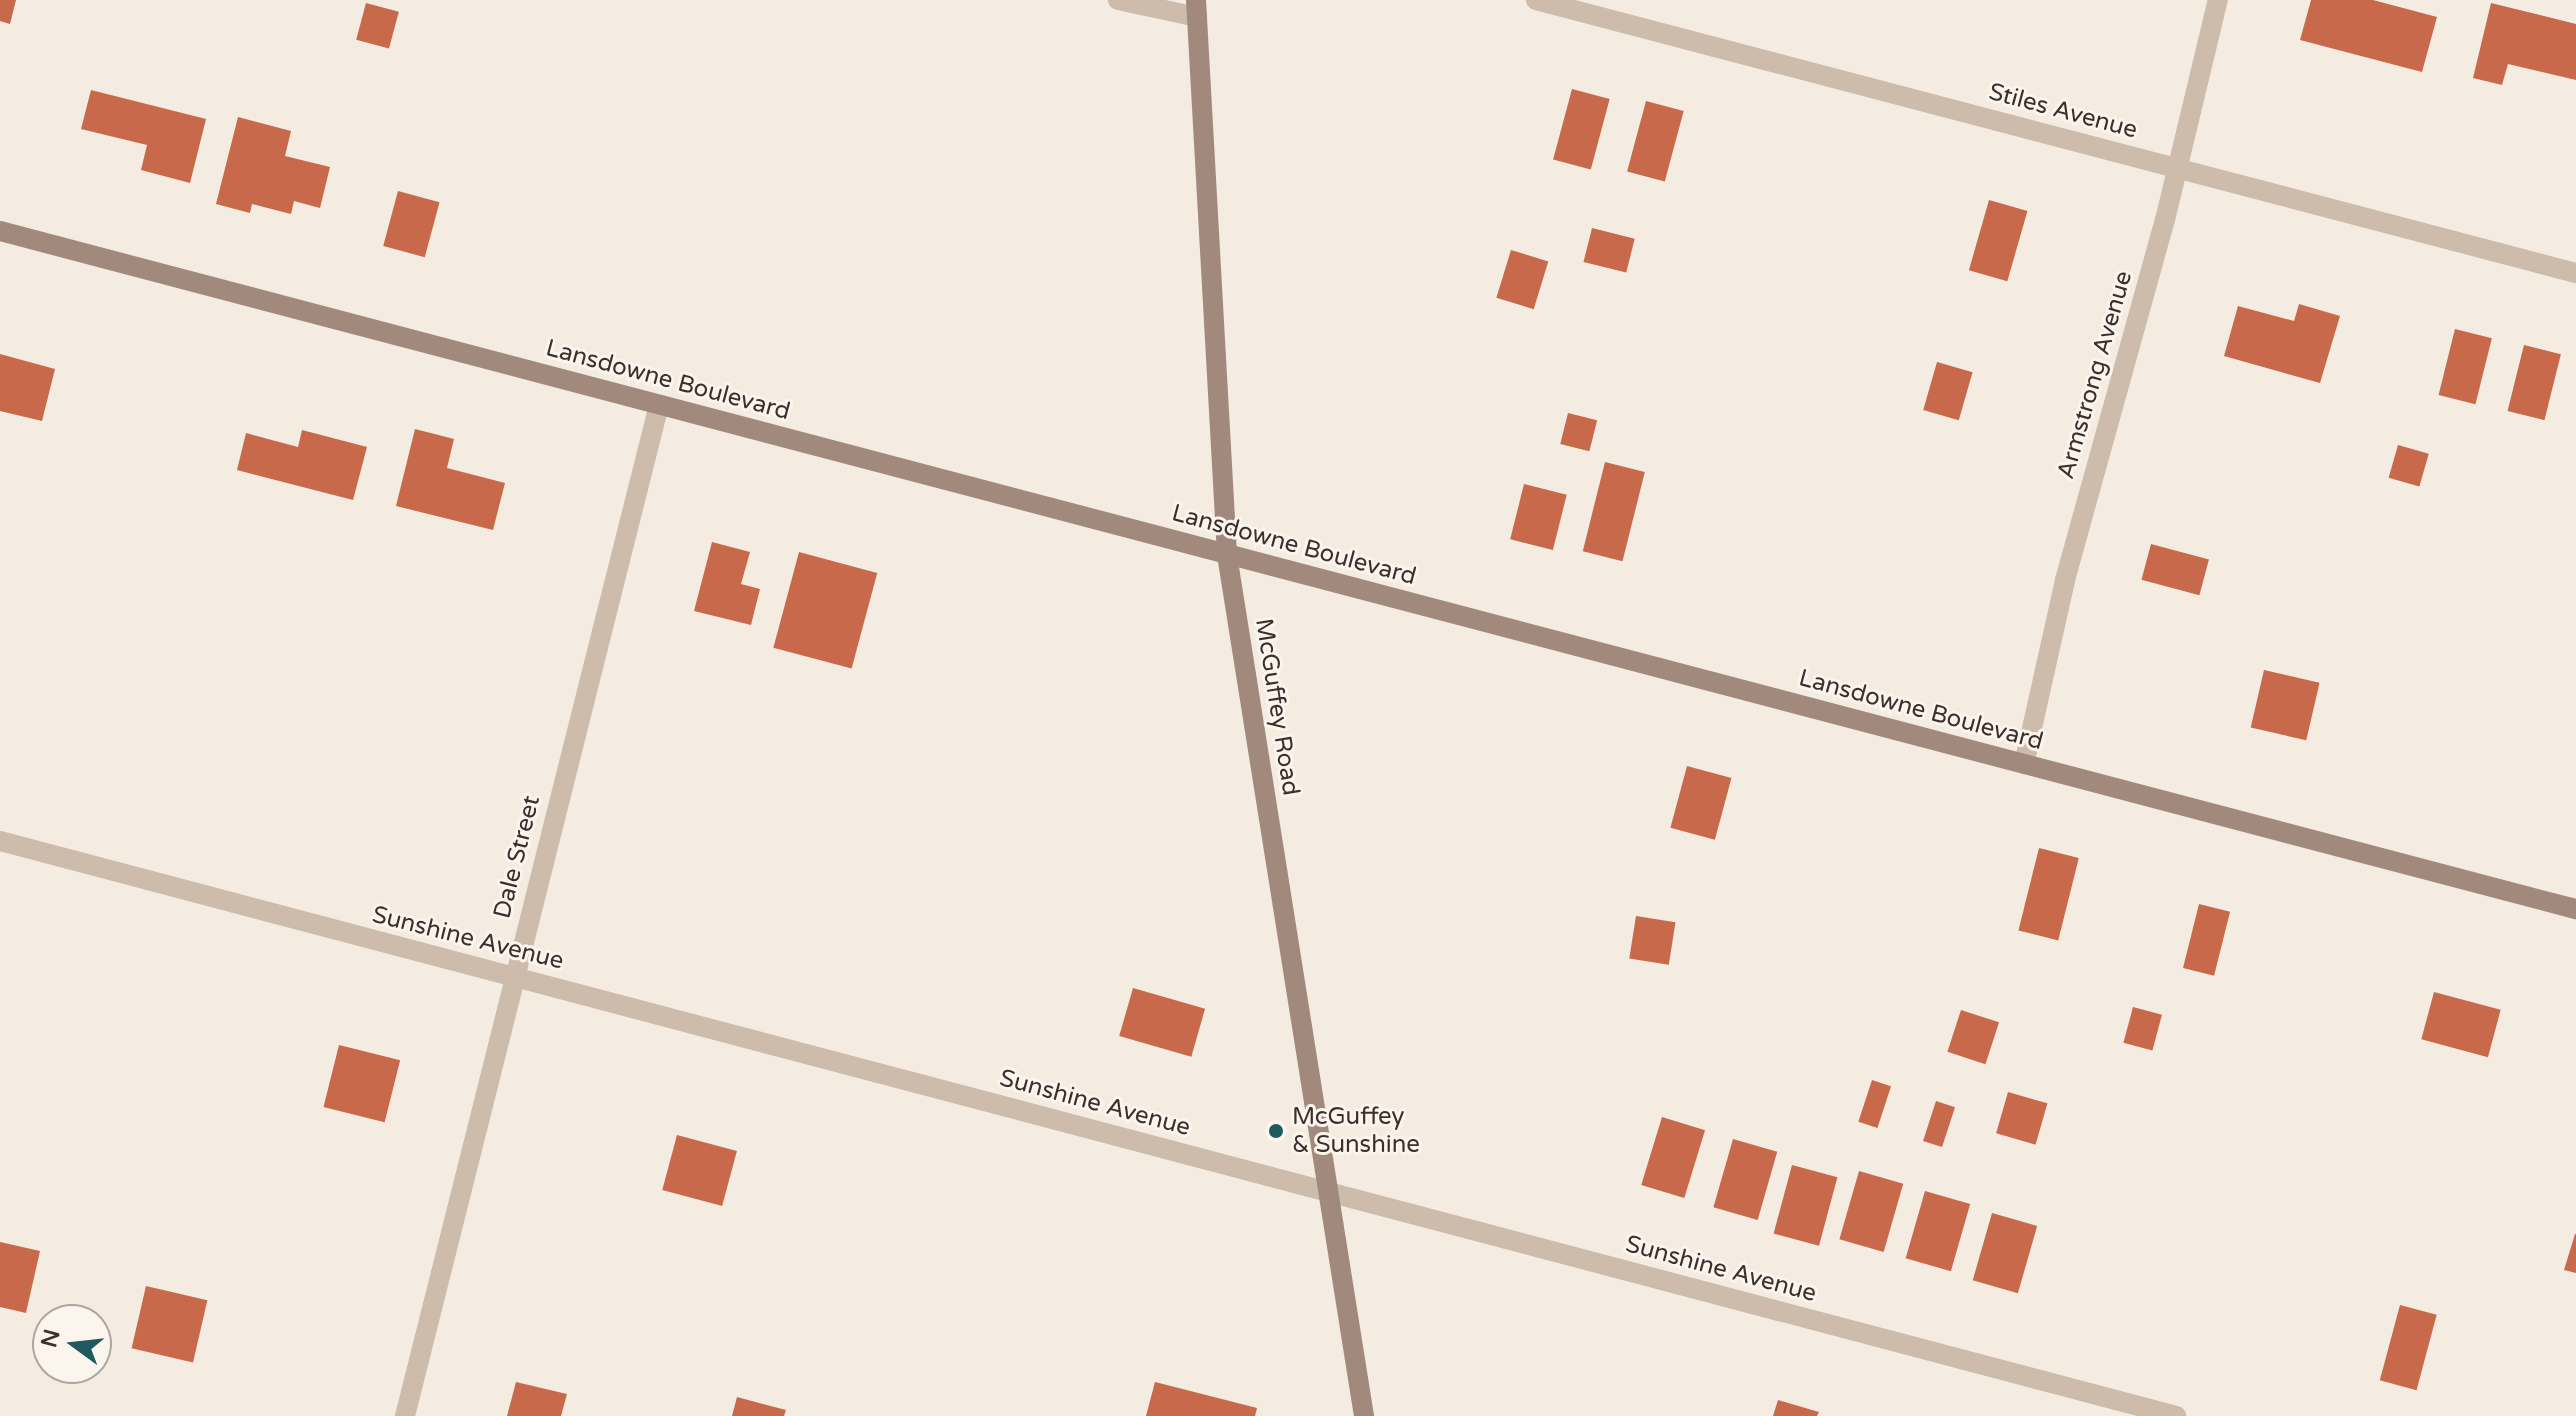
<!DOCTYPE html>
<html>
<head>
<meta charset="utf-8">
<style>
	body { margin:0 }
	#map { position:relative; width:2576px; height:1416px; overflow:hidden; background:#f4ebe1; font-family:"Varela Round",sans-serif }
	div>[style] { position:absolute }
	.building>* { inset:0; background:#c8694b; transform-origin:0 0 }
	.street>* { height:20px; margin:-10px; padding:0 10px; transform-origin:10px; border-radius:10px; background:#cdbbac }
	.secondary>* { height:20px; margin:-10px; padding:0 10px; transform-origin:10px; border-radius:10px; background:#a18a7d }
	.dots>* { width:22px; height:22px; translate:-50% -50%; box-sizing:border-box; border:4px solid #fbf5ee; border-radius:50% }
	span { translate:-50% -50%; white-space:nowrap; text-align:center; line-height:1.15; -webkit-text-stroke:6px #fbf5ee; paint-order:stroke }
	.street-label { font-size:24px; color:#3b302b }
	.poi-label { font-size:24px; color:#3b302b }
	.left { translate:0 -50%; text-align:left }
	.north { position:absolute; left:32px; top:1304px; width:80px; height:80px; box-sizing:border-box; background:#fbf5ee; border:2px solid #aea6a0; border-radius:50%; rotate:285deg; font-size:22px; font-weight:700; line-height:32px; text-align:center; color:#3b302b }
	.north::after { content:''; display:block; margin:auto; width:28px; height:36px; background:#1f5a5e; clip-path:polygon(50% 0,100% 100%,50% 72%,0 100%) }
</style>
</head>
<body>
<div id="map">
	<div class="building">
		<div style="clip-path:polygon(0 0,16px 0,10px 24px,0 21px)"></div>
		<div style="clip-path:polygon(2311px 0,2373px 0,2437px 17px,2422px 72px,2300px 40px)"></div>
		<div style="left:366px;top:3px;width:34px;height:38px;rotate:15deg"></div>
		<div style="clip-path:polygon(2491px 3px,2576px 24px,2576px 80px,2508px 64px,2502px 85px,2473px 78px)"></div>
		<div style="left:1572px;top:89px;width:39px;height:73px;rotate:15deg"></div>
		<div style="clip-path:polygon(91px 90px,206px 119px,190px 183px,141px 170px,147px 145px,81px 129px)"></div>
		<div style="left:1646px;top:101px;width:39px;height:73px;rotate:15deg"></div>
		<div style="clip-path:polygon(238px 117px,291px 131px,285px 156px,330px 167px,320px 208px,294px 201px,291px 214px,252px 204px,250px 213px,216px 204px)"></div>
		<div style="left:398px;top:191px;width:43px;height:57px;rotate:15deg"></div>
		<div style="left:1989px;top:200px;width:40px;height:73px;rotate:16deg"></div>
		<div style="left:1592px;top:228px;width:44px;height:35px;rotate:14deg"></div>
		<div style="left:1511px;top:250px;width:39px;height:50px;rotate:17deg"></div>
		<div style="clip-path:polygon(2299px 304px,2340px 316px,2320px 383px,2224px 356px,2238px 306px,2294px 321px)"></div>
		<div style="left:2455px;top:329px;width:38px;height:68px;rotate:14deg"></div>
		<div style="left:2524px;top:345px;width:38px;height:68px;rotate:14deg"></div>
		<div style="clip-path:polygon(0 354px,55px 369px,42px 421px,0 411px)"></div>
		<div style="left:1937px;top:362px;width:37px;height:50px;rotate:16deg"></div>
		<div style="left:1568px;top:413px;width:30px;height:32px;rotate:14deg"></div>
		<div style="clip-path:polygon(415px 429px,454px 439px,447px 468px,505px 483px,493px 530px,396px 506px)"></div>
		<div style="clip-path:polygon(302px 430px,367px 447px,353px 500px,237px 470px,246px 433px,298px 447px)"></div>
		<div style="left:2398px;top:445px;width:32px;height:34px;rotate:16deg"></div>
		<div style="left:1605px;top:462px;width:41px;height:92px;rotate:14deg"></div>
		<div style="left:1524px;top:484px;width:44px;height:57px;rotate:14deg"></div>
		<div style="clip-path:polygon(712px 542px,750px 552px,741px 584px,760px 589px,751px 625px,694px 611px)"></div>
		<div style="left:2151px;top:544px;width:60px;height:37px;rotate:15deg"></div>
		<div style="left:799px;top:552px;width:81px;height:99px;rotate:15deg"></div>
		<div style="left:2264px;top:670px;width:57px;height:59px;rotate:13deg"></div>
		<div style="left:1687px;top:766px;width:46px;height:64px;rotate:15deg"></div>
		<div style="left:2039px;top:848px;width:41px;height:85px;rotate:14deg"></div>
		<div style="left:2199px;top:904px;width:32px;height:66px;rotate:14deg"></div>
		<div style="left:1636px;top:916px;width:40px;height:43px;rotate:9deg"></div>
		<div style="left:1133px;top:988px;width:75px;height:50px;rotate:16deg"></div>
		<div style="left:2434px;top:992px;width:69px;height:49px;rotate:15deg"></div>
		<div style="left:2133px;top:1007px;width:30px;height:37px;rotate:15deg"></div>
		<div style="left:1961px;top:1010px;width:40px;height:44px;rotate:18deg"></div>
		<div style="left:339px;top:1045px;width:63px;height:64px;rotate:14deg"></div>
		<div style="left:1872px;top:1080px;width:20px;height:44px;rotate:18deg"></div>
		<div style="left:2008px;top:1092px;width:41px;height:43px;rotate:16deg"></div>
		<div style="left:1936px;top:1101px;width:20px;height:42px;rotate:18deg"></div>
		<div style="left:1662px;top:1117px;width:45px;height:71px;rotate:17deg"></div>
		<div style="left:677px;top:1135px;width:62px;height:57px;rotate:15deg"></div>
		<div style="left:1733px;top:1139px;width:46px;height:71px;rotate:16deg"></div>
		<div style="left:1792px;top:1165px;width:47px;height:71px;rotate:15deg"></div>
		<div style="left:1859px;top:1171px;width:46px;height:71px;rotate:16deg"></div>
		<div style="left:1925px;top:1191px;width:47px;height:70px;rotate:16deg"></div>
		<div style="left:1992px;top:1213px;width:47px;height:70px;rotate:16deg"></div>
		<div style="clip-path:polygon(2575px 1234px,2576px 1234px,2576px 1273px,2564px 1270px)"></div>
		<div style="clip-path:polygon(0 1242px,40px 1251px,26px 1313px,0 1307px)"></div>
		<div style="left:146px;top:1286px;width:63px;height:64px;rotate:13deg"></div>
		<div style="left:2400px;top:1305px;width:38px;height:78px;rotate:15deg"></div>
		<div style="clip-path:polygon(516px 1382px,567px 1394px,561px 1416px,507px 1416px)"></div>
		<div style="clip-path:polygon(1155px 1382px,1257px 1408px,1255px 1416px,1146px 1416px)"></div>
		<div style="clip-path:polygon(737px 1397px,786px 1410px,784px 1416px,732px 1416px)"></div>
		<div style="clip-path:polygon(1778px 1400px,1819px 1412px,1817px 1416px,1773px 1416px)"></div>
	</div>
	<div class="street">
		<div style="left:1118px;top:0;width:81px;rotate:12.1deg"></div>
		<div style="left:1536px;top:0;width:1075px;rotate:14.71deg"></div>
		<div style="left:2024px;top:764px;width:189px;rotate:-77.4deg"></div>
		<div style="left:2065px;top:580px;width:374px;rotate:-74.5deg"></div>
		<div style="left:2165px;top:220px;width:226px;rotate:-76.5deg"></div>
		<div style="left:0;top:841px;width:2251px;rotate:14.8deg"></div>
		<div style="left:405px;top:1416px;width:1042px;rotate:-75.9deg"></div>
	</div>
	<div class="secondary">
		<div style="left:1196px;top:0;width:556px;rotate:86.8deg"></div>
		<div style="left:1227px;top:555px;width:872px;rotate:80.96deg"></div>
		<div style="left:0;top:231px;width:2664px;rotate:14.75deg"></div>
	</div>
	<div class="dots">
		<div style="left:1276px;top:1131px;background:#1f5a5e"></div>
	</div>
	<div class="street-label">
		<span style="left:2063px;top:111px;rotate:15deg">Stiles Avenue</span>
		<span style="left:2095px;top:375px;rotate:-74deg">Armstrong Avenue</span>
		<span style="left:668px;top:380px;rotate:15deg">Lansdowne Boulevard</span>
		<span style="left:1294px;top:545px;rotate:15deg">Lansdowne Boulevard</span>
		<span style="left:1277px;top:707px;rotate:81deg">McGuffey Road</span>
		<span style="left:1921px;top:710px;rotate:15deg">Lansdowne Boulevard</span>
		<span style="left:517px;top:857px;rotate:-76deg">Dale Street</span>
		<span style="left:468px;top:938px;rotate:14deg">Sunshine Avenue</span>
		<span style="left:1095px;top:1103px;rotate:15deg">Sunshine Avenue</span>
		<span style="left:1721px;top:1269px;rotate:15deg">Sunshine Avenue</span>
	</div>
	<div class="poi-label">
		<span class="left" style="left:1292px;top:1131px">McGuffey<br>&amp; Sunshine</span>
	</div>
	<div class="north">N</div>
</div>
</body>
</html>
